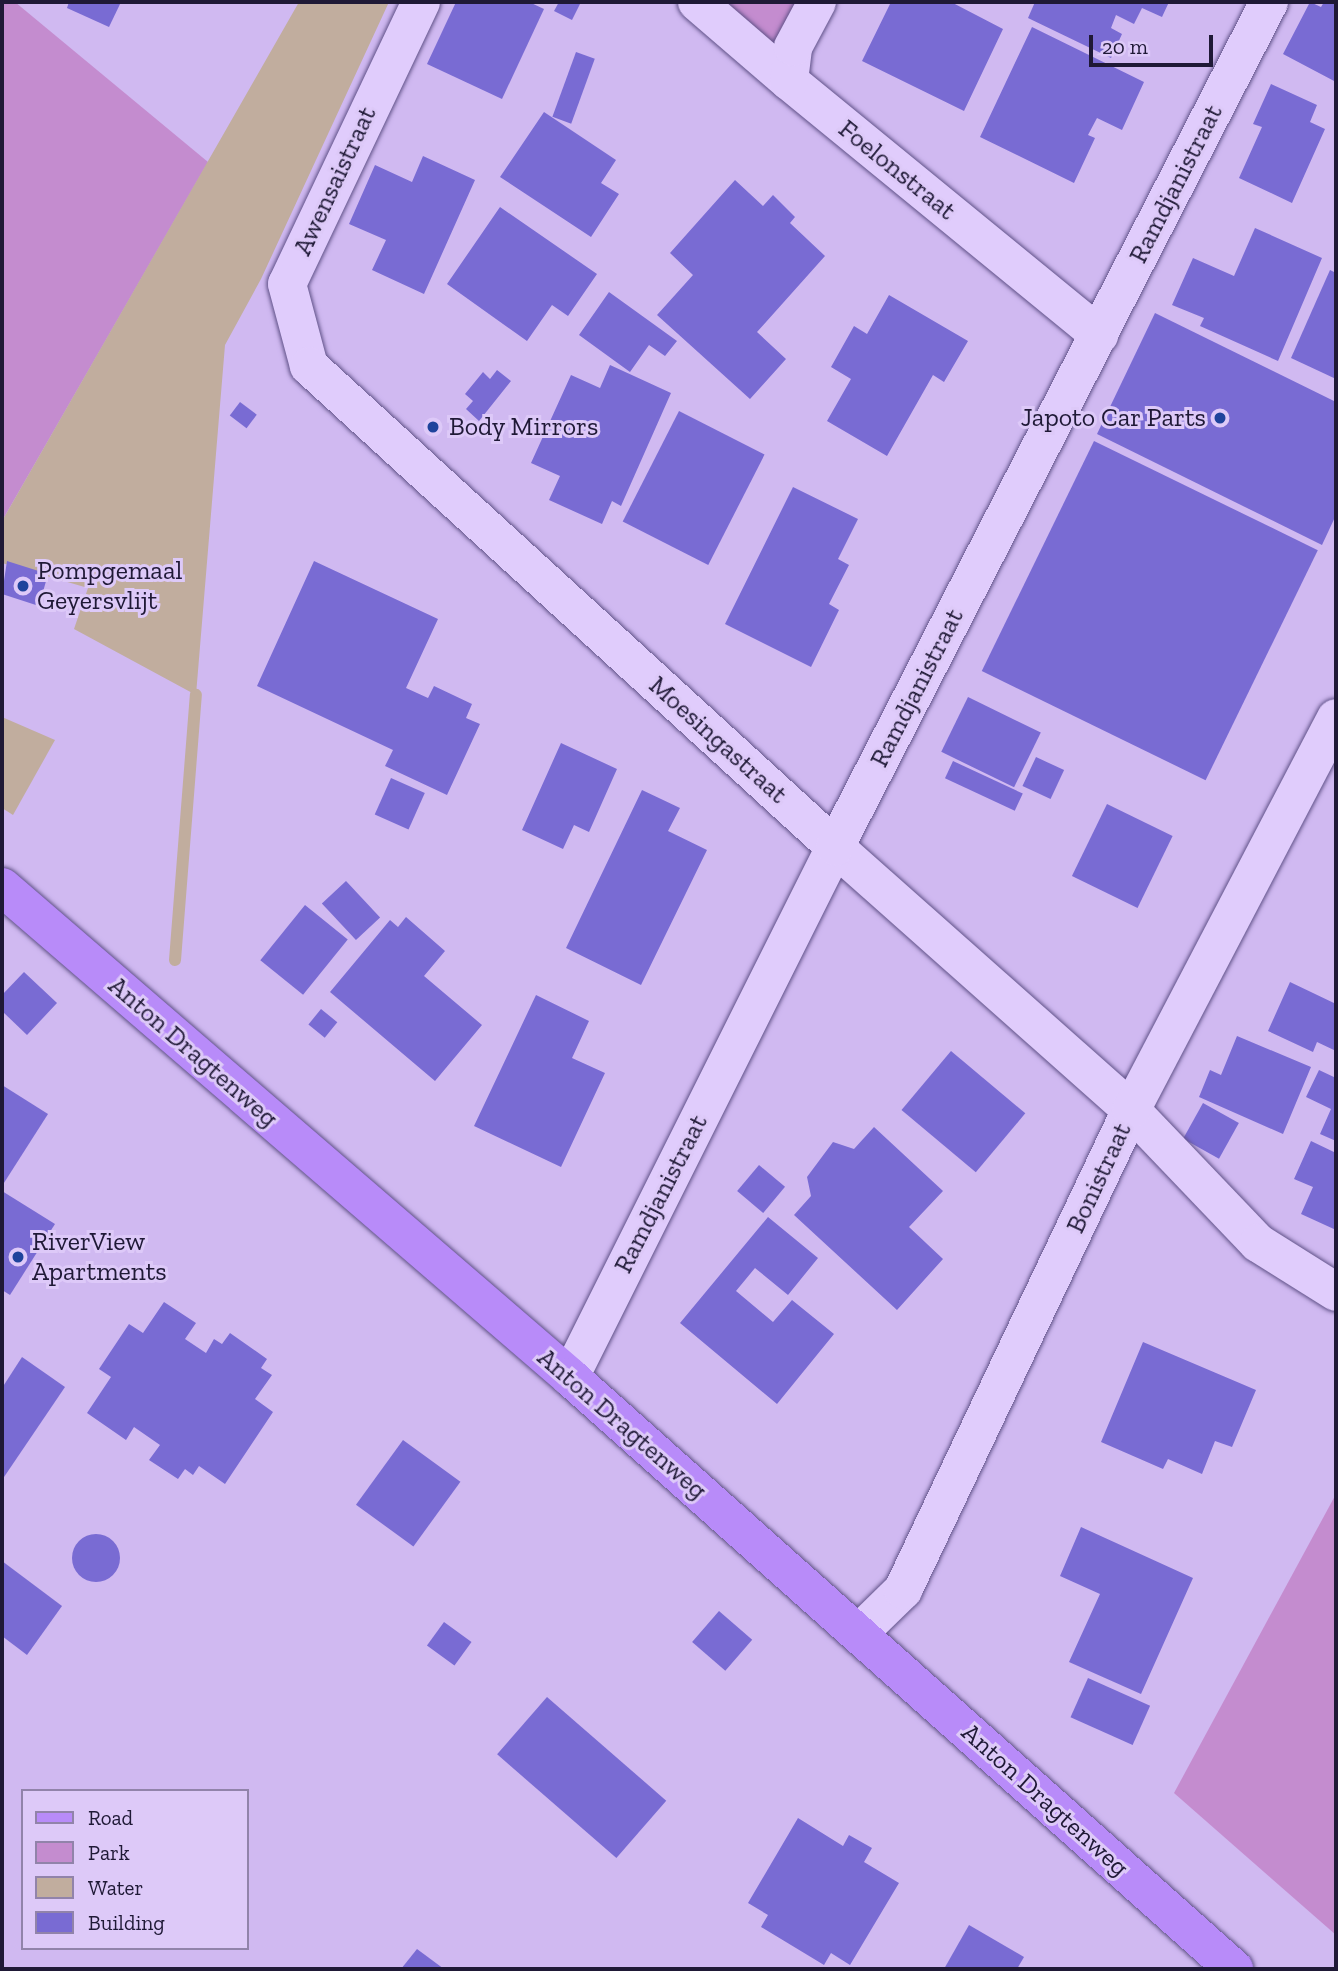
<!DOCTYPE html>
<html>
<head>
<meta charset="utf-8">
<style>
	body { margin:0 }
	#map { position:relative; width:1338px; height:1971px; overflow:hidden; background:#d0b9f1; font-family:"Zilla Slab",serif }
	div>[style] { position:absolute }
	.green>* { inset:0; background:#c48ccf }
	.water>* { inset:0; background:#c1ad9e }
	.stream>* { height:12px; margin:-6px; padding:0 6px; transform-origin:6px; border-radius:6px; background:#c1ad9e }
	.building>* { inset:0; background:#796bd3; transform-origin:0 0 }
	.round { border-radius:50% }
	.roads { filter:drop-shadow(0 0 2px #605288) drop-shadow(0 0 2px #605288) }
	.minor>* { height:38px; margin:-19px; padding:0 19px; transform-origin:19px; border-radius:19px; background:#e0ccfc }
	.major>* { height:38px; margin:-19px; padding:0 19px; transform-origin:19px; border-radius:19px; background:#b88bf9 }
	.dots>* { width:19px; height:19px; translate:-50% -50%; box-sizing:border-box; border:4px solid #ddc9f8; border-radius:50% }
	span { translate:-50% -50%; white-space:nowrap; text-align:center; line-height:1.15; -webkit-text-stroke:6px #ddc9f8; paint-order:stroke }
	.street-label { font-size:26px; color:#1f1936 }
	.poi-label { font-size:26px; color:#1f1936 }
	.right { translate:-100% -50%; text-align:right }
	.left { translate:0 -50%; text-align:left }
	.frame { position:absolute; inset:0; border:4px solid #1f1936; pointer-events:none }
	.legend { position:absolute; left:21px; top:1789px; width:228px; height:161px; box-sizing:border-box; background:#ddc9f8; border:2px solid #9183aa; margin:0; padding:9px 12px; list-style:none; font-size:21px; color:#1f1936 }
	.legend li { display:flex; align-items:center; gap:14px; height:35px }
	.legend b { width:35px; border:2px solid #9183aa }
	.scale { position:absolute; left:1089px; top:35px; width:124px; height:32px; box-sizing:border-box; border:4px solid #1f1936; border-top:0; padding-left:9px; font-size:21px; line-height:24px; white-space:nowrap; color:#1f1936; -webkit-text-stroke:5px #ddc9f8; paint-order:stroke }
</style>
</head>
<body>
<div id="map">
	<div class="green">
		<div style="clip-path:polygon(2px 2px,15px 2px,208px 162px,2px 521px)"></div>
		<div style="clip-path:polygon(714px 2px,805px 2px,778px 60px)"></div>
		<div style="clip-path:polygon(1336px 1494px,1336px 1935px,1174px 1793px)"></div>
	</div>
	<div class="water">
		<div style="clip-path:polygon(299px 2px,389px 2px,261px 279px,225px 345px,196px 695px,74px 629px,88px 588px,2px 563px,2px 521px)"></div>
		<div style="clip-path:polygon(2px 717px,55px 740px,13px 815px,2px 808px)"></div>
	</div>
	<div class="stream">
		<div style="left:175px;top:960px;width:266px;rotate:-85.5deg"></div>
	</div>
	<div class="building">
		<div style="clip-path:polygon(69px 2px,121px 2px,109px 27px,67px 8px)"></div>
		<div style="clip-path:polygon(456px 2px,529px 2px,544px 9px,502px 99px,427px 64px)"></div>
		<div style="clip-path:polygon(559px 2px,581px 2px,572px 20px,554px 11px)"></div>
		<div style="clip-path:polygon(885px 2px,951px 2px,1003px 29px,964px 111px,862px 61px,890px 4px)"></div>
		<div style="clip-path:polygon(1035px 2px,1169px 2px,1162px 17px,1142px 8px,1134px 24px,1116px 15px,1111px 28px,1122px 34px,1111px 58px,1028px 18px)"></div>
		<div style="clip-path:polygon(1310px 2px,1321px 7px,1324px 2px,1336px 2px,1336px 82px,1283px 54px)"></div>
		<div style="clip-path:polygon(1032px 27px,1144px 82px,1122px 130px,1097px 118px,1088px 135px,1095px 138px,1074px 183px,980px 137px)"></div>
		<div style="left:576px;top:52px;width:20px;height:69px;rotate:20deg"></div>
		<div style="clip-path:polygon(1271px 84px,1317px 105px,1310px 122px,1325px 129px,1292px 203px,1239px 178px,1262px 127px,1253px 124px)"></div>
		<div style="clip-path:polygon(544px 112px,616px 160px,601px 183px,619px 194px,591px 237px,500px 177px)"></div>
		<div style="clip-path:polygon(423px 156px,475px 180px,424px 294px,372px 270px,386px 240px,349px 224px,375px 165px,412px 182px)"></div>
		<div style="clip-path:polygon(735px 180px,763px 206px,773px 195px,795px 217px,790px 223px,825px 256px,757px 332px,786px 359px,750px 399px,657px 315px,693px 275px,670px 253px)"></div>
		<div style="clip-path:polygon(500px 207px,597px 274px,568px 316px,552px 305px,527px 341px,447px 284px)"></div>
		<div style="clip-path:polygon(1255px 228px,1322px 258px,1278px 361px,1200px 326px,1204px 318px,1172px 305px,1193px 258px,1234px 276px)"></div>
		<div style="clip-path:polygon(1330px 270px,1336px 273px,1336px 379px,1291px 358px)"></div>
		<div style="clip-path:polygon(609px 292px,677px 341px,665px 356px,649px 345px,630px 372px,579px 335px)"></div>
		<div style="clip-path:polygon(889px 295px,968px 341px,944px 382px,933px 375px,887px 456px,827px 421px,851px 379px,831px 367px,854px 326px,867px 334px)"></div>
		<div style="clip-path:polygon(1155px 313px,1336px 402px,1336px 515px,1322px 545px,1097px 434px)"></div>
		<div style="clip-path:polygon(610px 365px,671px 393px,621px 506px,612px 501px,602px 524px,549px 500px,560px 476px,531px 463px,571px 375px,600px 388px)"></div>
		<div style="clip-path:polygon(497px 370px,511px 381px,479px 421px,466px 409px,473px 401px,465px 394px,483px 372px,490px 379px)"></div>
		<div style="left:240px;top:402px;width:21px;height:17px;rotate:37deg"></div>
		<div style="left:679px;top:411px;width:96px;height:124px;rotate:27deg"></div>
		<div style="left:1094px;top:441px;width:249px;height:256px;rotate:26deg"></div>
		<div style="clip-path:polygon(793px 487px,858px 519px,838px 559px,849px 565px,829px 604px,839px 610px,811px 667px,725px 624px)"></div>
		<div style="clip-path:polygon(7px 561px,48px 574px,39px 606px,2px 594px)"></div>
		<div style="clip-path:polygon(314px 561px,438px 619px,406px 688px,428px 698px,434px 686px,472px 704px,466px 718px,480px 724px,447px 795px,385px 766px,393px 750px,257px 686px)"></div>
		<div style="left:968px;top:697px;width:81px;height:61px;rotate:26deg"></div>
		<div style="clip-path:polygon(561px 743px,617px 769px,589px 832px,574px 825px,563px 849px,522px 830px)"></div>
		<div style="left:1036px;top:757px;width:31px;height:32px;rotate:25deg"></div>
		<div style="left:953px;top:761px;width:77px;height:19px;rotate:25deg"></div>
		<div style="left:391px;top:778px;width:37px;height:40px;rotate:24deg"></div>
		<div style="clip-path:polygon(642px 790px,680px 808px,668px 831px,707px 850px,641px 985px,566px 948px)"></div>
		<div style="left:1107px;top:804px;width:73px;height:80px;rotate:26deg"></div>
		<div style="left:346px;top:881px;width:50px;height:33px;rotate:47deg"></div>
		<div style="left:305px;top:905px;width:55px;height:71px;rotate:39deg"></div>
		<div style="clip-path:polygon(406px 917px,445px 951px,424px 976px,482px 1025px,435px 1081px,330px 992px,390px 920px,398px 927px)"></div>
		<div style="clip-path:polygon(24px 972px,57px 1003px,27px 1035px,2px 1011px,2px 995px)"></div>
		<div style="clip-path:polygon(1290px 982px,1336px 1004px,1336px 1051px,1317px 1042px,1313px 1052px,1268px 1031px)"></div>
		<div style="clip-path:polygon(536px 995px,589px 1021px,572px 1058px,605px 1073px,561px 1167px,474px 1126px)"></div>
		<div style="left:321px;top:1009px;width:21px;height:20px;rotate:39deg"></div>
		<div style="clip-path:polygon(1237px 1036px,1311px 1067px,1283px 1134px,1199px 1097px,1210px 1070px,1221px 1075px)"></div>
		<div style="left:951px;top:1051px;width:97px;height:77px;rotate:40deg"></div>
		<div style="clip-path:polygon(1319px 1070px,1336px 1078px,1336px 1141px,1320px 1134px,1331px 1109px,1306px 1097px)"></div>
		<div style="clip-path:polygon(2px 1085px,48px 1114px,2px 1186px)"></div>
		<div style="left:1203px;top:1103px;width:41px;height:41px;rotate:29deg"></div>
		<div style="clip-path:polygon(874px 1127px,943px 1191px,909px 1227px,943px 1259px,897px 1310px,794px 1215px,811px 1196px,807px 1177px,833px 1142px,854px 1149px)"></div>
		<div style="clip-path:polygon(1311px 1141px,1336px 1153px,1336px 1230px,1301px 1214px,1313px 1187px,1294px 1179px)"></div>
		<div style="left:759px;top:1165px;width:34px;height:34px;rotate:40deg"></div>
		<div style="clip-path:polygon(2px 1191px,55px 1224px,10px 1295px,2px 1290px)"></div>
		<div style="clip-path:polygon(768px 1217px,818px 1258px,788px 1295px,755px 1268px,736px 1291px,773px 1322px,792px 1300px,834px 1334px,777px 1404px,680px 1323px)"></div>
		<div style="clip-path:polygon(164px 1302px,196px 1323px,185px 1339px,206px 1353px,214px 1339px,222px 1344px,230px 1333px,267px 1359px,261px 1368px,272px 1375px,255px 1399px,273px 1412px,225px 1484px,199px 1466px,193px 1475px,185px 1469px,178px 1479px,149px 1460px,160px 1445px,134px 1427px,126px 1440px,87px 1413px,111px 1377px,99px 1369px,129px 1324px,143px 1333px)"></div>
		<div style="clip-path:polygon(1143px 1342px,1256px 1390px,1232px 1447px,1215px 1441px,1202px 1474px,1168px 1459px,1163px 1469px,1101px 1442px)"></div>
		<div style="clip-path:polygon(22px 1357px,65px 1387px,2px 1480px,2px 1388px)"></div>
		<div style="left:403px;top:1440px;width:71px;height:80px;rotate:36deg"></div>
		<div style="clip-path:polygon(1081px 1527px,1193px 1578px,1141px 1694px,1069px 1662px,1100px 1594px,1060px 1576px)"></div>
		<div class="round" style="left:72px;top:1534px;width:48px;height:48px"></div>
		<div style="clip-path:polygon(2px 1561px,62px 1606px,27px 1655px,2px 1636px)"></div>
		<div style="left:719px;top:1611px;width:44px;height:41px;rotate:41deg"></div>
		<div style="left:444px;top:1622px;width:34px;height:29px;rotate:36deg"></div>
		<div style="left:1088px;top:1678px;width:68px;height:43px;rotate:24deg"></div>
		<div style="left:547px;top:1697px;width:158px;height:76px;rotate:41deg"></div>
		<div style="clip-path:polygon(798px 1818px,843px 1846px,849px 1835px,872px 1848px,864px 1862px,899px 1883px,850px 1965px,831px 1953px,824px 1965px,761px 1927px,768px 1915px,748px 1903px)"></div>
		<div style="clip-path:polygon(969px 1925px,1024px 1957px,1017px 1969px,944px 1969px)"></div>
		<div style="clip-path:polygon(417px 1949px,444px 1969px,401px 1969px)"></div>
	</div>
	<div class="roads">
		<div class="minor">
			<div style="left:421px;top:2px;width:312px;rotate:115.4deg"></div>
			<div style="left:287px;top:284px;width:85px;rotate:75deg"></div>
			<div style="left:309px;top:366px;width:713px;rotate:42.44deg"></div>
			<div style="left:835px;top:847px;width:396px;rotate:41.6deg"></div>
			<div style="left:1131px;top:1110px;width:184px;rotate:46.3deg"></div>
			<div style="left:1258px;top:1243px;width:92px;rotate:32.1deg"></div>
			<div style="left:697px;top:2px;width:121px;rotate:40.7deg"></div>
			<div style="left:789px;top:81px;width:401px;rotate:39.3deg"></div>
			<div style="left:789px;top:81px;width:34px;rotate:-83deg"></div>
			<div style="left:793px;top:47px;width:51px;rotate:-61.9deg"></div>
			<div style="left:570px;top:1377px;width:593px;rotate:-63.43deg"></div>
			<div style="left:835px;top:847px;width:950px;rotate:-62.81deg"></div>
			<div style="left:859px;top:1633px;width:62px;rotate:-44.3deg"></div>
			<div style="left:903px;top:1590px;width:531px;rotate:-64.59deg"></div>
			<div style="left:1131px;top:1110px;width:442px;rotate:-62.4deg"></div>
		</div>
		<div class="major">
			<div style="left:2px;top:887px;width:750px;rotate:40.78deg"></div>
			<div style="left:570px;top:1377px;width:890px;rotate:41.72deg"></div>
		</div>
	</div>
	<div class="dots">
		<div style="left:1220px;top:418px;background:#1e439c"></div>
		<div style="left:433px;top:427px;background:#1e439c"></div>
		<div style="left:23px;top:586px;background:#1e439c"></div>
		<div style="left:18px;top:1257px;background:#1e439c"></div>
	</div>
	<div class="street-label">
		<span style="left:897px;top:170px;rotate:39deg">Foelonstraat</span>
		<span style="left:335px;top:181px;rotate:-65deg">Awensaistraat</span>
		<span style="left:1176px;top:184px;rotate:-63deg">Ramdjanistraat</span>
		<span style="left:917px;top:688px;rotate:-63deg">Ramdjanistraat</span>
		<span style="left:718px;top:740px;rotate:42deg">Moesingastraat</span>
		<span style="left:193px;top:1052px;rotate:41deg">Anton Dragtenweg</span>
		<span style="left:1099px;top:1178px;rotate:-65deg">Bonistraat</span>
		<span style="left:661px;top:1194px;rotate:-63deg">Ramdjanistraat</span>
		<span style="left:622px;top:1424px;rotate:41deg">Anton Dragtenweg</span>
		<span style="left:1045px;top:1800px;rotate:42deg">Anton Dragtenweg</span>
	</div>
	<div class="poi-label">
		<span class="right" style="left:1206px;top:418px">Japoto Car Parts</span>
		<span class="left" style="left:449px;top:427px">Body Mirrors</span>
		<span class="left" style="left:37px;top:586px">Pompgemaal<br>Geyersvlijt</span>
		<span class="left" style="left:32px;top:1257px">RiverView<br>Apartments</span>
	</div>
	<div class="frame"></div>
	<ul class="legend">
	<li><b style="height:9px;background:#b88bf9"></b>Road</li>
	<li><b style="height:19px;background:#c48ccf"></b>Park</li>
	<li><b style="height:19px;background:#c1ad9e"></b>Water</li>
	<li><b style="height:19px;background:#796bd3"></b>Building</li>
	</ul>
	<div class="scale">20 m</div>
</div>
</body>
</html>
